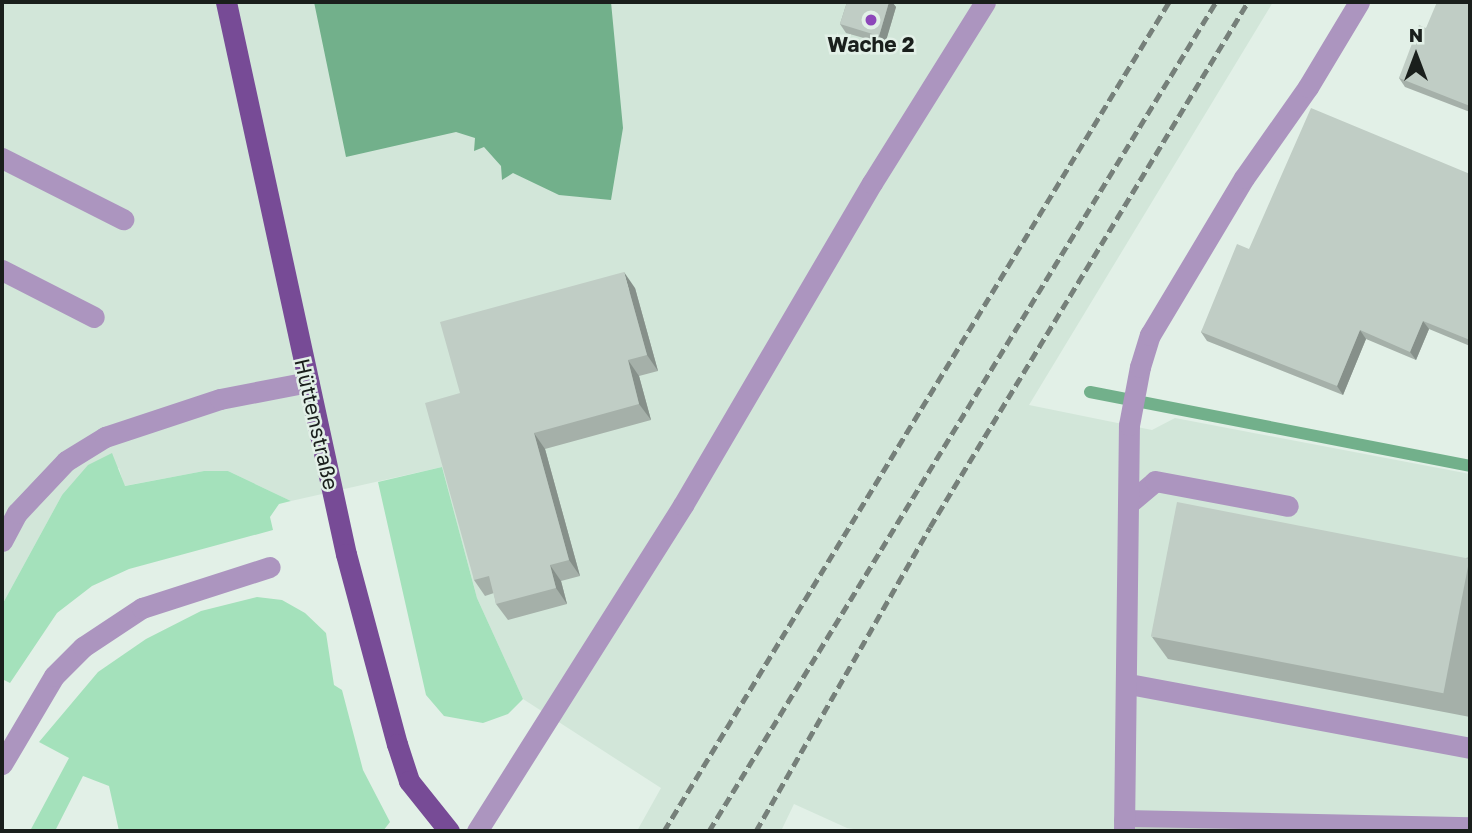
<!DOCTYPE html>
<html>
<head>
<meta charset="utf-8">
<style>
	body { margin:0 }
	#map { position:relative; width:1472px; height:833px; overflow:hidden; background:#e2f0e7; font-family:"Golos Text",sans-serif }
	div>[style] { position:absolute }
	.built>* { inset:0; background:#d2e6d9 }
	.green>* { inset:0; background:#a4e1bb }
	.water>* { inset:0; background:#72b08b }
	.stream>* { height:12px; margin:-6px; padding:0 6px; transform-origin:6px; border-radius:6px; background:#72b08b }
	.minor>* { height:21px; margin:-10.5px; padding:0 10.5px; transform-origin:10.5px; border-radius:10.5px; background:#ac95bf }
	.major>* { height:21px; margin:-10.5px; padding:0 10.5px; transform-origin:10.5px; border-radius:10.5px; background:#774b96 }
	.rail>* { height:5px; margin-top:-2.5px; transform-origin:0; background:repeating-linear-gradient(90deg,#76807a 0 10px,transparent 0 15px) }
	.wall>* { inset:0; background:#a5b0a9 }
	.shaded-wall>* { inset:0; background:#86908a }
	.building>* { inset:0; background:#c0cdc5; transform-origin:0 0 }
	.dots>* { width:19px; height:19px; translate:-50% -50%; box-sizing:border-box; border:4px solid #e2f0e7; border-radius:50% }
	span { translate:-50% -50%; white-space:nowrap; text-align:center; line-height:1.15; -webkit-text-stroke:5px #e2f0e7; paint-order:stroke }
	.poi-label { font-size:21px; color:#1a1f1c; font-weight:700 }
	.street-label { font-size:21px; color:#1a1f1c }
	.frame { position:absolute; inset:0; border:4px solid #1a1f1c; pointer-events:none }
	.north { position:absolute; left:1381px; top:21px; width:70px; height:70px; -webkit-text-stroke:5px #e2f0e7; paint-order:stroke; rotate:0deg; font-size:19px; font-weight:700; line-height:28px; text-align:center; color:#1a1f1c }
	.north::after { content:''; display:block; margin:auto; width:24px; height:32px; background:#1a1f1c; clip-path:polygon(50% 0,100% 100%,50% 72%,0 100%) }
</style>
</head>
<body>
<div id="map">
	<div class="built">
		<div style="clip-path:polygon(2px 2px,1273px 2px,1029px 405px,1152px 430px,1175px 418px,1470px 474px,1470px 831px,866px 831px,847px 828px,794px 804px,782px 829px,786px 831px,637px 831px,661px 788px,523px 699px,477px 598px,442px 467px,291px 501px,228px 471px,204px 471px,124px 486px,119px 468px,62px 495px,2px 605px)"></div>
	</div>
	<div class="green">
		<div style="clip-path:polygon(112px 453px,125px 486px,204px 471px,228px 471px,291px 501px,279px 504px,270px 517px,273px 530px,129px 569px,92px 586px,57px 613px,10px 683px,2px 679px,2px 605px,62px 495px,88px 465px)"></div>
		<div style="clip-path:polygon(442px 467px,477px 598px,523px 699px,508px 714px,483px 723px,444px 716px,426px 695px,378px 482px)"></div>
		<div style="clip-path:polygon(257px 597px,282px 600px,305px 613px,326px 633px,334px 685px,342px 690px,363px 770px,390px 822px,383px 831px,119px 831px,109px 786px,83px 776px,55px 831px,30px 831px,69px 758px,39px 742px,98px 672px,146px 639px,201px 611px)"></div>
	</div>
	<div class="water">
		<div style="clip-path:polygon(314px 2px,611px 2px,623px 128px,611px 200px,559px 195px,513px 173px,502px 180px,501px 166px,484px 147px,474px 151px,475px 138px,456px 132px,346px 157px)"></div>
	</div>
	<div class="stream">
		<div style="left:1090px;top:392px;width:387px;rotate:11deg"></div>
	</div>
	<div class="minor">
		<div style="left:2px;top:158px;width:136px;rotate:26.8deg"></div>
		<div style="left:2px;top:270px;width:103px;rotate:27.1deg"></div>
		<div style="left:1128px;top:504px;width:35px;rotate:-40deg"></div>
		<div style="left:1155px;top:481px;width:135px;rotate:10.6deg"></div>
		<div style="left:2px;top:541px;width:32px;rotate:-62deg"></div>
		<div style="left:17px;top:513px;width:71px;rotate:-46.7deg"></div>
		<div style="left:66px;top:461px;width:46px;rotate:-31.6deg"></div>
		<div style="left:105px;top:437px;width:121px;rotate:-18.3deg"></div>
		<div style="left:220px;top:399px;width:90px;rotate:-10.9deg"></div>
		<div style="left:1129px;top:684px;width:347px;rotate:10.6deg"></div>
		<div style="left:2px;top:764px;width:102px;rotate:-59.4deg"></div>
		<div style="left:54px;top:676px;width:41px;rotate:-45deg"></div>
		<div style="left:83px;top:647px;width:71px;rotate:-33.5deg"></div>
		<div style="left:142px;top:608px;width:134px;rotate:-17.8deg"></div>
		<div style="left:1124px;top:820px;width:346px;rotate:1.2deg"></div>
		<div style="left:477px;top:831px;width:386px;rotate:-57.7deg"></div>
		<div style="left:683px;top:505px;width:373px;rotate:-59.6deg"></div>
		<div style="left:872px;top:183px;width:213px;rotate:-58deg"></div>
		<div style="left:1124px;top:831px;width:406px;rotate:-89.3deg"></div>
		<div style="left:1129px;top:425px;width:59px;rotate:-79.3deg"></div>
		<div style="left:1140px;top:367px;width:34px;rotate:-73deg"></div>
		<div style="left:1150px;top:335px;width:183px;rotate:-59.1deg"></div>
		<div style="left:1244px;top:178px;width:111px;rotate:-54.9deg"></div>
		<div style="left:1308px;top:87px;width:99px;rotate:-59deg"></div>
	</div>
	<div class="major">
		<div style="left:226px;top:2px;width:565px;rotate:77.74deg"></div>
		<div style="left:346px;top:554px;width:197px;rotate:75deg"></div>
		<div style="left:397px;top:744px;width:39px;rotate:72deg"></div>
		<div style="left:409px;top:781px;width:64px;rotate:51.3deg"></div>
	</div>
	<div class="rail">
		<div style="left:664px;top:831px;width:971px;rotate:-58.65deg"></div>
		<div style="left:709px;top:831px;width:972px;rotate:-58.55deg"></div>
		<div style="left:756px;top:831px;width:350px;rotate:-60.2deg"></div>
		<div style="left:930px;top:527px;width:614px;rotate:-58.8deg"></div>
	</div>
	<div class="wall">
		<div style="clip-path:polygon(847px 2px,892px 2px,896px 7px,885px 44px,846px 33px,840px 24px)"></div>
		<div style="clip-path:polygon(1470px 5px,1470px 112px,1405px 87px,1399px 78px,1426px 28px)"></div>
		<div style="clip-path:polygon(1470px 174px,1470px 346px,1429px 329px,1416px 360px,1366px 339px,1343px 395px,1207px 341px,1201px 332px,1249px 249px)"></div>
		<div style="clip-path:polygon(635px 288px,658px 371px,639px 376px,651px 420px,545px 449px,580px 576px,561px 581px,567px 604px,508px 620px,496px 604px,494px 593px,485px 596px,474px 580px,460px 393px)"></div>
		<div style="clip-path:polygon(1470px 557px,1470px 717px,1168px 659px,1152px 637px)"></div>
	</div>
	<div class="shaded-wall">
		<div style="clip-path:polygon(889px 2px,892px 2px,896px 7px,885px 44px,879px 36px)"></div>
		<div style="clip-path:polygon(624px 272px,635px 288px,658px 371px,647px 355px)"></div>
		<div style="clip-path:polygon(1423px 321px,1429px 329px,1416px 360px,1410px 352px)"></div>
		<div style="clip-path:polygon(1360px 330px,1366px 339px,1343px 395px,1337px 386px)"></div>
		<div style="clip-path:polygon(628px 360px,639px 376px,651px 420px,639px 404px)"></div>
		<div style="clip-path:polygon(534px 433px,545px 449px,580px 576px,569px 560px)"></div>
		<div style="clip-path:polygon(550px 565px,561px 581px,567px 604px,556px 588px)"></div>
	</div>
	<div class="building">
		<div style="clip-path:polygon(847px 2px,889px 2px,879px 36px,840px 24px)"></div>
		<div style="clip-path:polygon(1437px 2px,1463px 2px,1470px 5px,1470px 106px,1399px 78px,1419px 25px,1426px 28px)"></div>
		<div style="clip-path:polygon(1311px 108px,1470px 174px,1470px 340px,1423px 321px,1410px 352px,1360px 330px,1337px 386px,1201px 332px,1237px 244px,1249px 249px)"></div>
		<div style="clip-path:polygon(624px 272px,647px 355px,628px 360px,639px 404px,534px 433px,569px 560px,550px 565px,556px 588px,496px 604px,489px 576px,474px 580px,425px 403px,460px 393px,440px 322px)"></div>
		<div style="left:1177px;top:502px;width:298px;height:137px;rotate:11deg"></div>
		<div style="clip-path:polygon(1135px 827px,1347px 831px,1135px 831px)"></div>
	</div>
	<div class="dots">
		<div style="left:871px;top:20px;background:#8d47ba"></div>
	</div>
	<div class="poi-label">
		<span style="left:871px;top:44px">Wache 2</span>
	</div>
	<div class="street-label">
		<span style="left:317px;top:424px;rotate:77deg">Hüttenstraße</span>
	</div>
	<div class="frame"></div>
	<div class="north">N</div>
</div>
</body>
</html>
